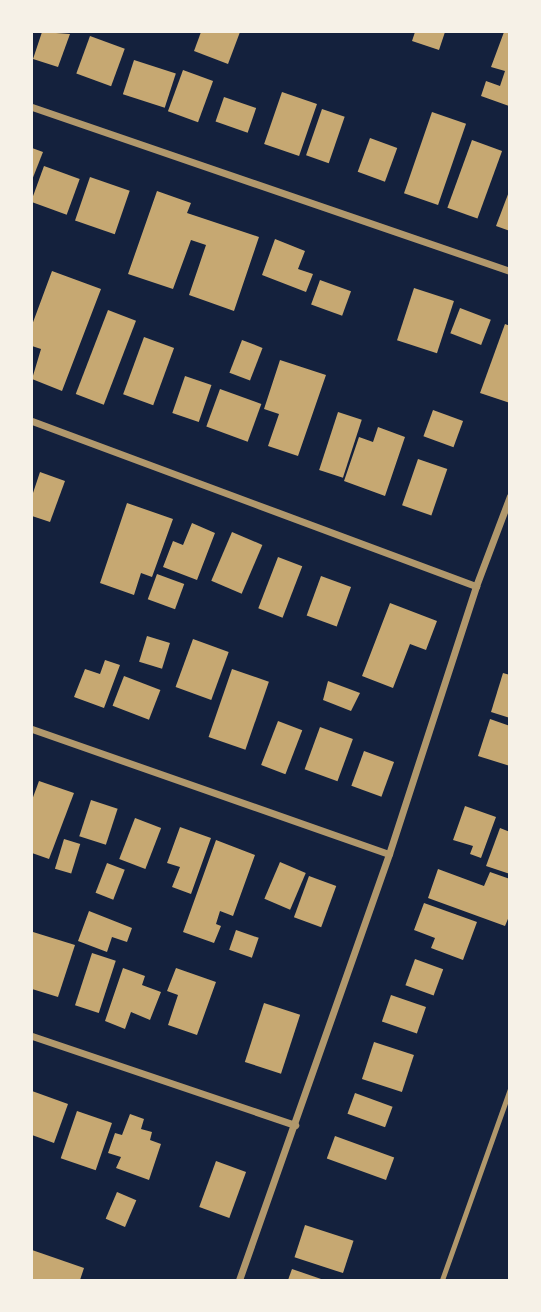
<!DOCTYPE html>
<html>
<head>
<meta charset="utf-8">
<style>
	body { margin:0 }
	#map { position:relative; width:541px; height:1312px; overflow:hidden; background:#14213d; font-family:Montserrat,sans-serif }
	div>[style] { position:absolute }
	.building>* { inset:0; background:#c6a872; transform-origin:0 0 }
	.service>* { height:4.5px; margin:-2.25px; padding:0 2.25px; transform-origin:2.25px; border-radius:2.25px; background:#b1986c }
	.minor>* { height:7px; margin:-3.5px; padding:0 3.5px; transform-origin:3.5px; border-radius:3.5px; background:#b1986c }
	span { translate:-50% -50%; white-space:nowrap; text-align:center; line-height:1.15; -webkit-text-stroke:5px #f6f1e7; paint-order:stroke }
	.frame { position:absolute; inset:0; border:33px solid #f6f1e7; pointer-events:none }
</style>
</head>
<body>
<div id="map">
	<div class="building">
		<div style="clip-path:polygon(42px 32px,70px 34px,58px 67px,33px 59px)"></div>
		<div style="clip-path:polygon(201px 32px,240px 32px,228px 64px,194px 51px)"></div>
		<div style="clip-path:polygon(415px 32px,445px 32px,439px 50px,412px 41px)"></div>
		<div style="clip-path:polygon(504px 32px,510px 32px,509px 106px,481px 96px,486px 81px,500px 86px,505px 71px,491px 67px)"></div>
		<div style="left:90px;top:36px;width:37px;height:40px;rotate:20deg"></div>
		<div style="left:134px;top:60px;width:44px;height:36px;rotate:18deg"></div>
		<div style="left:183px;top:70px;width:32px;height:44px;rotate:20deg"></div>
		<div style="left:282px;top:92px;width:37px;height:55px;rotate:19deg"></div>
		<div style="left:224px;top:97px;width:34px;height:26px;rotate:19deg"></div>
		<div style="left:322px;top:109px;width:24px;height:49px;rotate:19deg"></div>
		<div style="left:432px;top:112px;width:36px;height:86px;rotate:19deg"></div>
		<div style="left:370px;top:138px;width:29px;height:36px;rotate:20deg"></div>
		<div style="left:472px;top:140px;width:32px;height:72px;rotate:20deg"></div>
		<div style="clip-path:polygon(32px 148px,43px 152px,32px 180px)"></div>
		<div style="left:44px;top:166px;width:38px;height:38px;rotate:20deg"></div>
		<div style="left:90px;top:177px;width:42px;height:46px;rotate:19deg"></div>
		<div style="clip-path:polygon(510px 189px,510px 231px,496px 226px)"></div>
		<div style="clip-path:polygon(157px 191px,191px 203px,187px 213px,259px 237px,234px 311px,189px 295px,206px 245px,191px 240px,173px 289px,128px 274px)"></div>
		<div style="clip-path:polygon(275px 239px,305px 251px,298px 269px,313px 274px,306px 292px,262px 275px)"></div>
		<div style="clip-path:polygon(52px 271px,101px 289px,62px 391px,32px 379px,41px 349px,32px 346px,32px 325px)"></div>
		<div style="left:320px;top:280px;width:33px;height:26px;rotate:20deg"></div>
		<div style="left:414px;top:288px;width:42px;height:55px;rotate:18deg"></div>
		<div style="left:460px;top:308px;width:33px;height:27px;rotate:21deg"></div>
		<div style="left:108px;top:310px;width:30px;height:90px;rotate:21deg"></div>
		<div style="clip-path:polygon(505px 324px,510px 326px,510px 403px,480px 393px)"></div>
		<div style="left:144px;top:337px;width:32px;height:61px;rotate:20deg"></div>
		<div style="left:242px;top:340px;width:22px;height:35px;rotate:21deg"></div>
		<div style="clip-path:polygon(280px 360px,326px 375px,298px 456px,268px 446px,279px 414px,264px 409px)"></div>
		<div style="left:185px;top:376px;width:28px;height:39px;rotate:19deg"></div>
		<div style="left:220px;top:389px;width:44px;height:40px;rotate:20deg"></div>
		<div style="left:433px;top:410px;width:32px;height:28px;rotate:20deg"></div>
		<div style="left:338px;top:412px;width:25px;height:61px;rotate:18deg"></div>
		<div style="clip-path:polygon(378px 427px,405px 437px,385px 496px,344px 481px,359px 437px,373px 442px)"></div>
		<div style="left:418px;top:459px;width:31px;height:49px;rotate:19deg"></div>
		<div style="clip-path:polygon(40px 472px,65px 481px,50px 522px,32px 516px,32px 496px)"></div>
		<div style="clip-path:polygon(127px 503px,173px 519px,152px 577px,141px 573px,134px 595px,100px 583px)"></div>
		<div style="clip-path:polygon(192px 523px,215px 533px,197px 580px,163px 567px,173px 541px,183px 545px)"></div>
		<div style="left:232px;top:532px;width:33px;height:53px;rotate:23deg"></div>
		<div style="left:278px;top:557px;width:26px;height:55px;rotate:21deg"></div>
		<div style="left:157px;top:574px;width:29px;height:27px;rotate:20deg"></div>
		<div style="left:321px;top:576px;width:32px;height:42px;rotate:20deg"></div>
		<div style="clip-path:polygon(390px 603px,437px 621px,426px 650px,410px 644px,393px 688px,362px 676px)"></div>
		<div style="left:147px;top:636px;width:24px;height:27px;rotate:17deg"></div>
		<div style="left:193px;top:639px;width:38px;height:51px;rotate:20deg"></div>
		<div style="clip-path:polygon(105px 660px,120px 665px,104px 708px,74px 697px,85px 669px,100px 674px)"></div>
		<div style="left:232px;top:669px;width:39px;height:72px;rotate:19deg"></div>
		<div style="clip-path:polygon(503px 673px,510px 675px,510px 718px,491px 712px)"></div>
		<div style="left:124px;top:676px;width:39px;height:32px;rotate:21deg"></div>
		<div style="clip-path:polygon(328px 681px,360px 693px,351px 711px,323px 700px)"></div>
		<div style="clip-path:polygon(490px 719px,510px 726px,510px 766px,478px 756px)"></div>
		<div style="left:278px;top:721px;width:26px;height:47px;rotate:21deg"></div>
		<div style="left:320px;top:727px;width:35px;height:45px;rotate:20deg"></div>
		<div style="left:364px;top:751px;width:32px;height:37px;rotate:20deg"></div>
		<div style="clip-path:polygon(39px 781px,74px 793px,49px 859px,32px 853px,32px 800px)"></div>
		<div style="left:91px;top:800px;width:28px;height:38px;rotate:18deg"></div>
		<div style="clip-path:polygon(465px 806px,496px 817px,481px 858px,470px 854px,473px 846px,453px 840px)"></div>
		<div style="left:135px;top:818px;width:28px;height:44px;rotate:21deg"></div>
		<div style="clip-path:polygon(180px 827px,211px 838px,191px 894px,172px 887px,180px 867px,167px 863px)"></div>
		<div style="clip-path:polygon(500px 828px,510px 832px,510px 874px,486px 866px)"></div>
		<div style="left:64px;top:839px;width:17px;height:31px;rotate:17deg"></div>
		<div style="clip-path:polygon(216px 840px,255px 855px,233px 916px,220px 911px,216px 924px,221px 926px,214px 943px,183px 932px)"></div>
		<div style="left:280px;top:862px;width:28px;height:40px;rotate:23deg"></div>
		<div style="left:107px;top:863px;width:19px;height:32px;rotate:21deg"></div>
		<div style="clip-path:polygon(438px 869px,484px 886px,490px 872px,510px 879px,510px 914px,505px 926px,428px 898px)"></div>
		<div style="left:309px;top:876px;width:29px;height:44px;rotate:20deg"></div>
		<div style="clip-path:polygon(424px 903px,477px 922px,463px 960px,431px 948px,435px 938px,414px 930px)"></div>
		<div style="clip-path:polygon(89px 911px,132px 928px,127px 942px,112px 937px,107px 952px,78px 941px)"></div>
		<div style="left:236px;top:930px;width:24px;height:21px;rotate:19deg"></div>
		<div style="clip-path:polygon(33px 932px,75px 945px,58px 997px,32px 989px)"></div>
		<div style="left:92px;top:953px;width:25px;height:55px;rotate:18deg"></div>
		<div style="left:415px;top:959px;width:30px;height:28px;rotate:20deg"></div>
		<div style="clip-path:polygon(123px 968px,145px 976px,142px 985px,161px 992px,150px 1020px,131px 1012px,125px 1029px,105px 1021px)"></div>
		<div style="clip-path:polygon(176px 968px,216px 982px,197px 1035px,168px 1025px,178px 995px,167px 991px)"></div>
		<div style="left:391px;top:995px;width:37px;height:28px;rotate:19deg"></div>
		<div style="left:264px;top:1003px;width:38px;height:62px;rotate:18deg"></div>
		<div style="left:374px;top:1042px;width:42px;height:39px;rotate:18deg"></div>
		<div style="clip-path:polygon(32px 1091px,68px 1104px,54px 1143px,32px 1135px)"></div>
		<div style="left:355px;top:1093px;width:40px;height:22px;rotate:20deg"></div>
		<div style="left:77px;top:1111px;width:37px;height:50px;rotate:19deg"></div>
		<div style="clip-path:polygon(130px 1114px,144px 1119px,141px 1129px,152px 1132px,150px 1140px,161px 1144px,149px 1180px,116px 1168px,121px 1157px,108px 1153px,115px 1133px,122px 1135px)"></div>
		<div style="left:335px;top:1136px;width:63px;height:24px;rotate:20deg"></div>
		<div style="left:216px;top:1161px;width:32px;height:49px;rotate:20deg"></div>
		<div style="left:117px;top:1192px;width:21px;height:29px;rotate:23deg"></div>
		<div style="left:305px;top:1225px;width:51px;height:34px;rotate:18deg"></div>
		<div style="clip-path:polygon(32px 1250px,84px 1268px,80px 1280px,32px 1280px)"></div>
		<div style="clip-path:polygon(292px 1269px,324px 1280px,288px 1280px)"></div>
	</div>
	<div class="service">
		<div style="left:442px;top:1280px;width:203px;rotate:-70.4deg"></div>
	</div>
	<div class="minor">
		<div style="left:32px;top:107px;width:505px;rotate:18.94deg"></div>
		<div style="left:32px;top:421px;width:474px;rotate:20.4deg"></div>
		<div style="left:32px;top:729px;width:378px;rotate:19.3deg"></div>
		<div style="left:32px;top:1036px;width:278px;rotate:18.7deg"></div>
		<div style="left:239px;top:1280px;width:452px;rotate:-70.6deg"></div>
		<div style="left:389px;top:854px;width:282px;rotate:-72deg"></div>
		<div style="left:476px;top:586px;width:96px;rotate:-69.3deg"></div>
	</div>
	<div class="frame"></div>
</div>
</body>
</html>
